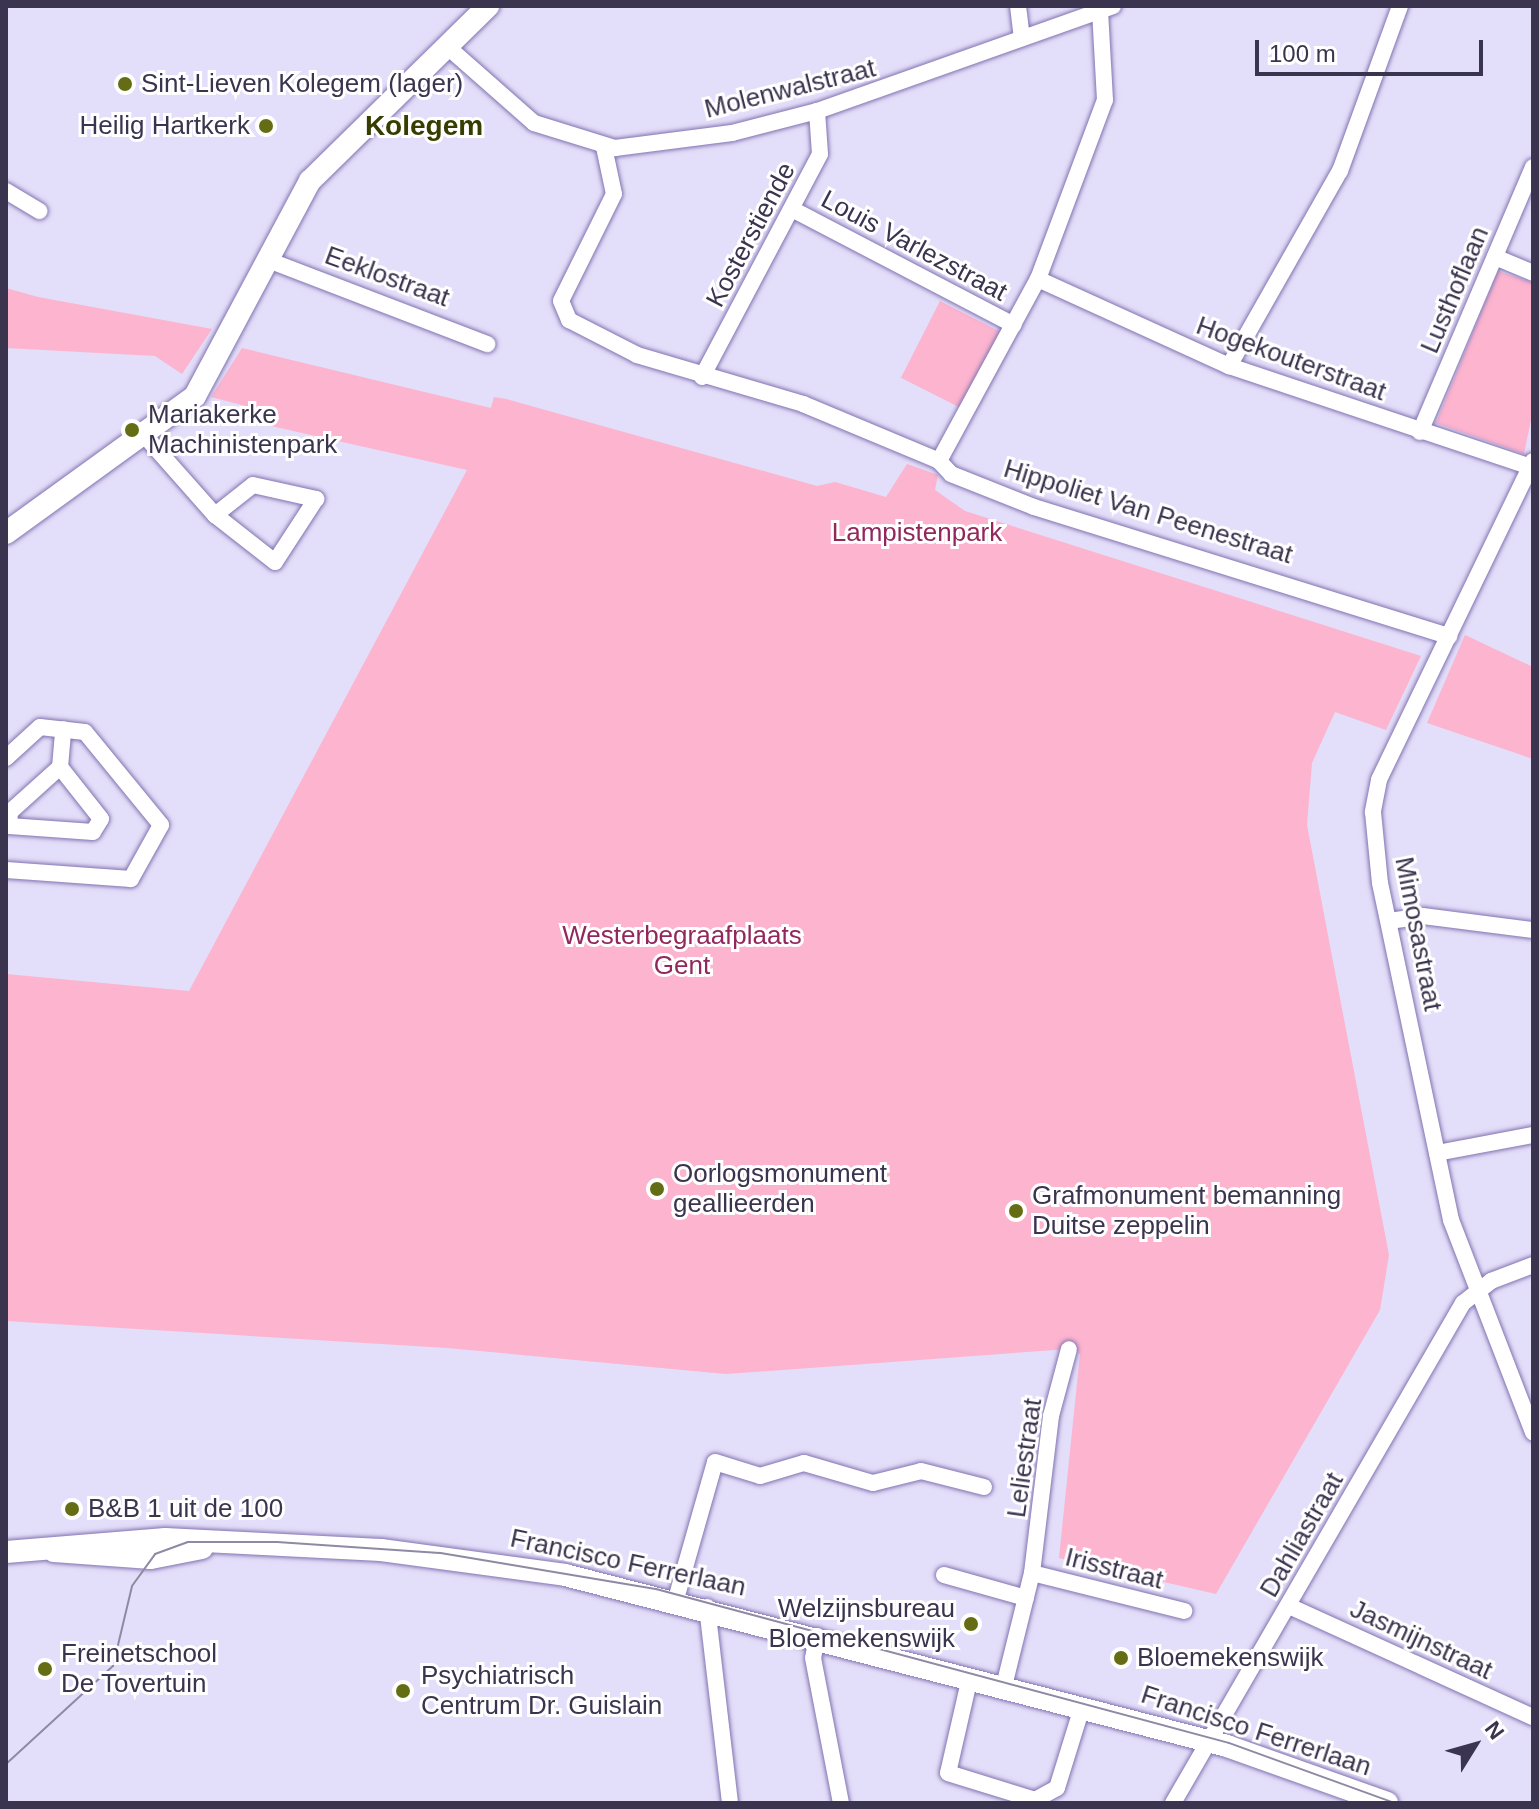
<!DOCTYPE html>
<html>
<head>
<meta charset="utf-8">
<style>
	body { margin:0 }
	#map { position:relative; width:1539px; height:1809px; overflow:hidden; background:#e3def9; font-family:Arial,sans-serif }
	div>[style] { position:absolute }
	.green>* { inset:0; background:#fcb4cf; transform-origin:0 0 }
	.roads { filter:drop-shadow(0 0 2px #8273b1) drop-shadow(0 0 2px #8273b1) }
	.street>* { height:16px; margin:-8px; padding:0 8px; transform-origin:8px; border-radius:8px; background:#fff }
	.secondary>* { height:22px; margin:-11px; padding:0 11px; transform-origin:11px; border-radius:11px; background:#fff }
	.tram>* { height:2px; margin:-1px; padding:0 1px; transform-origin:1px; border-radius:1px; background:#8f89a4 }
	.dots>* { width:22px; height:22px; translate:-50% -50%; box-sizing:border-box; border:4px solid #fff; border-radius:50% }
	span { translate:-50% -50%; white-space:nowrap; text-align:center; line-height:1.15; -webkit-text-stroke:6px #fff; paint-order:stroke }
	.poi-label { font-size:26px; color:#3b344f }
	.left { translate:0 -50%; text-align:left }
	.right { translate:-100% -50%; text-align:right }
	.street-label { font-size:26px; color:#3b344f }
	.park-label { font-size:26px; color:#91275b }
	.neighbourhood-label { font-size:28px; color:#373d00; font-weight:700 }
	.frame { position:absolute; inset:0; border:8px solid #3b344f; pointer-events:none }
	.north { position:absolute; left:1435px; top:1705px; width:80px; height:80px; -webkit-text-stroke:6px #fff; paint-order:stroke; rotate:53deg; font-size:22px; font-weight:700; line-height:32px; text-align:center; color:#3b344f }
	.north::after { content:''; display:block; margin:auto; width:28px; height:36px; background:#3b344f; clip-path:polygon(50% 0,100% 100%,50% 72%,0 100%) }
	.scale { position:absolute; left:1255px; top:40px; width:228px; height:36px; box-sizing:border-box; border:4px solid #3b344f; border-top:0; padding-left:10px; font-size:24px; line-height:28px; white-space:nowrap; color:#3b344f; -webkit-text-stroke:6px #fff; paint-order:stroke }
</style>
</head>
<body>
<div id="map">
	<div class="green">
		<div style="clip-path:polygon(1498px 271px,1533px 283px,1533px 410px,1524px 454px,1436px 423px)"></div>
		<div style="clip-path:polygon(6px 288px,38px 297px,212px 329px,182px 374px,155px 356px,6px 348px)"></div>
		<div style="left:940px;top:301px;width:67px;height:86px;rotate:27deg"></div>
		<div style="clip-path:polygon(242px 348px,491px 408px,494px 397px,506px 399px,817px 486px,835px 482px,886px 497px,907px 464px,938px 475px,935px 490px,965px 511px,1421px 656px,1386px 730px,1335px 712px,1312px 763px,1307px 825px,1389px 1255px,1380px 1310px,1216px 1594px,1059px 1558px,1080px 1354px,1069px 1349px,726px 1374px,447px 1348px,6px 1321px,6px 974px,189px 991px,467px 470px,271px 426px,272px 413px,211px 397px)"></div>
		<div style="clip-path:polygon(1465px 635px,1533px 667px,1533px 759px,1427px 723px)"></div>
	</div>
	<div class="roads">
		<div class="street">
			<div style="left:1018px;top:6px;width:32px;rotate:83deg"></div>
			<div style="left:450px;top:49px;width:112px;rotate:41.4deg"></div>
			<div style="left:534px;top:123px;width:85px;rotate:17.2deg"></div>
			<div style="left:615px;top:148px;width:118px;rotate:-7.3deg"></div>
			<div style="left:732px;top:133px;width:88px;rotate:-14.5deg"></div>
			<div style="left:817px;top:111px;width:314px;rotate:-19.5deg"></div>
			<div style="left:604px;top:147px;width:48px;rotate:78deg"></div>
			<div style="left:614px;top:194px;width:119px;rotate:116.4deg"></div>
			<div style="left:561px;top:301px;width:21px;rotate:67deg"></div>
			<div style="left:569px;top:320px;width:76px;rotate:27.2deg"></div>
			<div style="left:637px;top:355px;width:173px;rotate:16.4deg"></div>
			<div style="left:803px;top:404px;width:147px;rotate:22.7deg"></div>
			<div style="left:6px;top:191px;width:39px;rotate:31deg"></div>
			<div style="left:792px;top:209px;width:250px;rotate:27.6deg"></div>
			<div style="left:1495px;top:257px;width:41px;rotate:22.8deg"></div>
			<div style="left:268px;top:260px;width:235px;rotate:21deg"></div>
			<div style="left:1038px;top:279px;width:210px;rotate:24.5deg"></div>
			<div style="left:1229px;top:366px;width:321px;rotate:18.5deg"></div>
			<div style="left:1229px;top:366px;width:224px;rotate:-60.4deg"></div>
			<div style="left:1340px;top:171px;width:176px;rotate:-70deg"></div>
			<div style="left:702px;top:377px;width:252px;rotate:-62.1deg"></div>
			<div style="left:820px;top:154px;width:43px;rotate:-94deg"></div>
			<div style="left:1420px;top:432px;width:288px;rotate:-66.9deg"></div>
			<div style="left:145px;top:436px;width:106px;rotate:48.5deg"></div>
			<div style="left:215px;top:515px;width:48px;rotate:-38.3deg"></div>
			<div style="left:253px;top:485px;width:65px;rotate:12.5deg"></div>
			<div style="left:316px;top:499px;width:75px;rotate:123.1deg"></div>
			<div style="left:275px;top:562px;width:76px;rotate:-141.9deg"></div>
			<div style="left:939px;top:461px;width:18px;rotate:47deg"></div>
			<div style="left:951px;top:474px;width:89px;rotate:21.7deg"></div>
			<div style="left:1034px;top:507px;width:435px;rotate:17.3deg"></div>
			<div style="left:939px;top:461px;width:207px;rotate:-61.5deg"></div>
			<div style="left:1038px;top:279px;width:191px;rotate:-69.5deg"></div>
			<div style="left:1105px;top:100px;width:90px;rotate:-93.2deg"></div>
			<div style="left:1533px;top:461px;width:354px;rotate:115.8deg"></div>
			<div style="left:1379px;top:780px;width:33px;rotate:101deg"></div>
			<div style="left:1373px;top:812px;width:71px;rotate:84.4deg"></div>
			<div style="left:1380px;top:883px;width:344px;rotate:78.1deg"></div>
			<div style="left:1451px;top:1220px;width:228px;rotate:68.9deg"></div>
			<div style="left:6px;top:758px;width:46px;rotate:-42.4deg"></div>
			<div style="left:40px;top:727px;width:45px;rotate:6.3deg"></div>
			<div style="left:85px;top:732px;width:120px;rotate:50.7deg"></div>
			<div style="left:161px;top:825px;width:62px;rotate:119.1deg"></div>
			<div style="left:131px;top:879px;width:125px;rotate:-175.9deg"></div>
			<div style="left:60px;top:767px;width:66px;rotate:51.7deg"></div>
			<div style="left:101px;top:819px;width:15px;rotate:122deg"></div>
			<div style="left:93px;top:832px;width:84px;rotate:-175.9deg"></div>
			<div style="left:9px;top:826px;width:14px;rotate:-86deg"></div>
			<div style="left:10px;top:812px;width:67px;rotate:-42deg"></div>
			<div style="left:60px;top:767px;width:38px;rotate:-85deg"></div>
			<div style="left:1389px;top:921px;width:34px;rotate:-8deg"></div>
			<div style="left:1423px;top:916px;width:111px;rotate:7.3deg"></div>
			<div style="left:1437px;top:1153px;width:98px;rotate:-10.6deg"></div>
			<div style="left:1032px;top:1573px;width:157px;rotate:14deg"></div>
			<div style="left:944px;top:1575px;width:85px;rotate:15.7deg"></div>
			<div style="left:676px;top:1599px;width:142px;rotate:-74.1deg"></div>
			<div style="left:715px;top:1462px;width:47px;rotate:17.3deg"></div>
			<div style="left:760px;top:1476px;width:46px;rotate:-16.5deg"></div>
			<div style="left:804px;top:1463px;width:72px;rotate:16.2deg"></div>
			<div style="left:873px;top:1483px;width:49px;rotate:-14deg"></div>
			<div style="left:921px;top:1471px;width:65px;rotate:14.3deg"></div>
			<div style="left:1289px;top:1606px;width:268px;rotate:24.5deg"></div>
			<div style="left:707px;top:1607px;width:197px;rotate:83.3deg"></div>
			<div style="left:817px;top:1636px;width:22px;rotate:100deg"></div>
			<div style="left:813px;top:1658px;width:148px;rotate:79.1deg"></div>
			<div style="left:970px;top:1677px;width:98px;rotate:102.9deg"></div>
			<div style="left:948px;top:1773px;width:91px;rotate:17.2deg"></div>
			<div style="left:1035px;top:1800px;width:25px;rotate:-29deg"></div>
			<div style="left:1057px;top:1788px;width:85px;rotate:-72.8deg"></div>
			<div style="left:1004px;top:1686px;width:116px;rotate:-76.1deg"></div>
			<div style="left:1032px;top:1573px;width:158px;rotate:-83.1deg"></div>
			<div style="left:1051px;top:1416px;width:69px;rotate:-75deg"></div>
			<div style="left:1173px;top:1803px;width:578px;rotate:-59.89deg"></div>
			<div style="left:1463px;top:1303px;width:36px;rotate:-38deg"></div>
			<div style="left:1491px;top:1281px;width:45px;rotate:-20.9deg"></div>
		</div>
		<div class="secondary">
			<div style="left:6px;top:533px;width:233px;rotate:-35.9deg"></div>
			<div style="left:195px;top:396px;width:244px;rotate:-61.9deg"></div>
			<div style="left:310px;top:181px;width:250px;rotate:-44.5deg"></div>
			<div style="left:54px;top:1551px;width:97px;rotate:4.1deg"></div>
			<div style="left:151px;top:1558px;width:52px;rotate:-11.1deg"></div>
			<div style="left:6px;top:1552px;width:160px;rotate:-4.7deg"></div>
			<div style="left:165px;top:1539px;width:216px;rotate:2.9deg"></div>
			<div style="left:381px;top:1550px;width:186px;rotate:7.7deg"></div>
			<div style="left:565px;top:1575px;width:684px;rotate:14.48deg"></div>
			<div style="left:1227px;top:1746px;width:170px;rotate:19.6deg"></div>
		</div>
	</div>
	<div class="tram">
		<div style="left:6px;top:1764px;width:145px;rotate:-42.5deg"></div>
		<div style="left:113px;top:1666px;width:82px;rotate:-76.6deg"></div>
		<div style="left:132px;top:1586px;width:39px;rotate:-54deg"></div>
		<div style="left:155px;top:1554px;width:35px;rotate:-20deg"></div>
		<div style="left:188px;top:1542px;width:89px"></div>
		<div style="left:277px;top:1542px;width:163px;rotate:3.9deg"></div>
		<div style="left:440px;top:1553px;width:219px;rotate:9.5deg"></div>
		<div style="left:656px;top:1589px;width:593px;rotate:15.04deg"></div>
		<div style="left:1229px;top:1743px;width:177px;rotate:19.9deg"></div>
	</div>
	<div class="dots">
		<div style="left:125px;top:84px;background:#656d14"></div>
		<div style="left:266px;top:126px;background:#656d14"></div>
		<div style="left:132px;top:430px;background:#656d14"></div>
		<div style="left:657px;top:1189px;background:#656d14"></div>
		<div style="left:1016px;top:1211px;background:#656d14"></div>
		<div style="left:72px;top:1509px;background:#656d14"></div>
		<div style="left:971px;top:1624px;background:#656d14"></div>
		<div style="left:1121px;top:1658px;background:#656d14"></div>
		<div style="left:45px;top:1669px;background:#656d14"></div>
		<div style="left:403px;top:1691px;background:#656d14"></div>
	</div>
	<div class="poi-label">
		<span class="left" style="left:141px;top:84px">Sint-Lieven Kolegem (lager)</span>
		<span class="right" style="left:250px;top:126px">Heilig Hartkerk</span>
		<span class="left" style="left:148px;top:430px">Mariakerke<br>Machinistenpark</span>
		<span class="left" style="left:673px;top:1189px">Oorlogsmonument<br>geallieerden</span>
		<span class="left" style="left:1032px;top:1211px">Grafmonument bemanning<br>Duitse zeppelin</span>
		<span class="left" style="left:88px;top:1509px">B&amp;B 1 uit de 100</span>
		<span class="right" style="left:955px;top:1624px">Welzijnsbureau<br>Bloemekenswijk</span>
		<span class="left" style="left:61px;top:1669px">Freinetschool<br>De Tovertuin</span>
		<span class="left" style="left:1137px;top:1658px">Bloemekenswijk</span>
		<span class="left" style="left:421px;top:1691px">Psychiatrisch<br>Centrum Dr. Guislain</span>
	</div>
	<div class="street-label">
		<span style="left:790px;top:89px;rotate:-14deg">Molenwalstraat</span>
		<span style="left:751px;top:235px;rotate:-62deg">Kosterstiende</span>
		<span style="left:914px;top:246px;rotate:28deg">Louis Varlezstraat</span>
		<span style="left:387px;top:277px;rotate:20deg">Eeklostraat</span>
		<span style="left:1455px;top:290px;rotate:-67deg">Lusthoflaan</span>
		<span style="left:1291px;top:359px;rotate:20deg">Hogekouterstraat</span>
		<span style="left:1148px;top:512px;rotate:17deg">Hippoliet Van Peenestraat</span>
		<span style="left:1418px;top:934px;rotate:79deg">Mimosastraat</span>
		<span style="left:1025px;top:1458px;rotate:-82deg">Leliestraat</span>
		<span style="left:1302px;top:1535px;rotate:-60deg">Dahliastraat</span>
		<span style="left:628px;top:1563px;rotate:12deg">Francisco Ferrerlaan</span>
		<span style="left:1114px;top:1569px;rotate:14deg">Irisstraat</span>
		<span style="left:1421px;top:1640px;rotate:25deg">Jasmijnstraat</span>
		<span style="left:1256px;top:1731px;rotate:18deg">Francisco Ferrerlaan</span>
	</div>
	<div class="park-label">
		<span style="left:917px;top:533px">Lampistenpark</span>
		<span style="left:682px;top:951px">Westerbegraafplaats<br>Gent</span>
	</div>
	<div class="neighbourhood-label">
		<span style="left:424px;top:126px">Kolegem</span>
	</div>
	<div class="frame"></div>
	<div class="north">N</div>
	<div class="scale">100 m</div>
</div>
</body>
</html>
